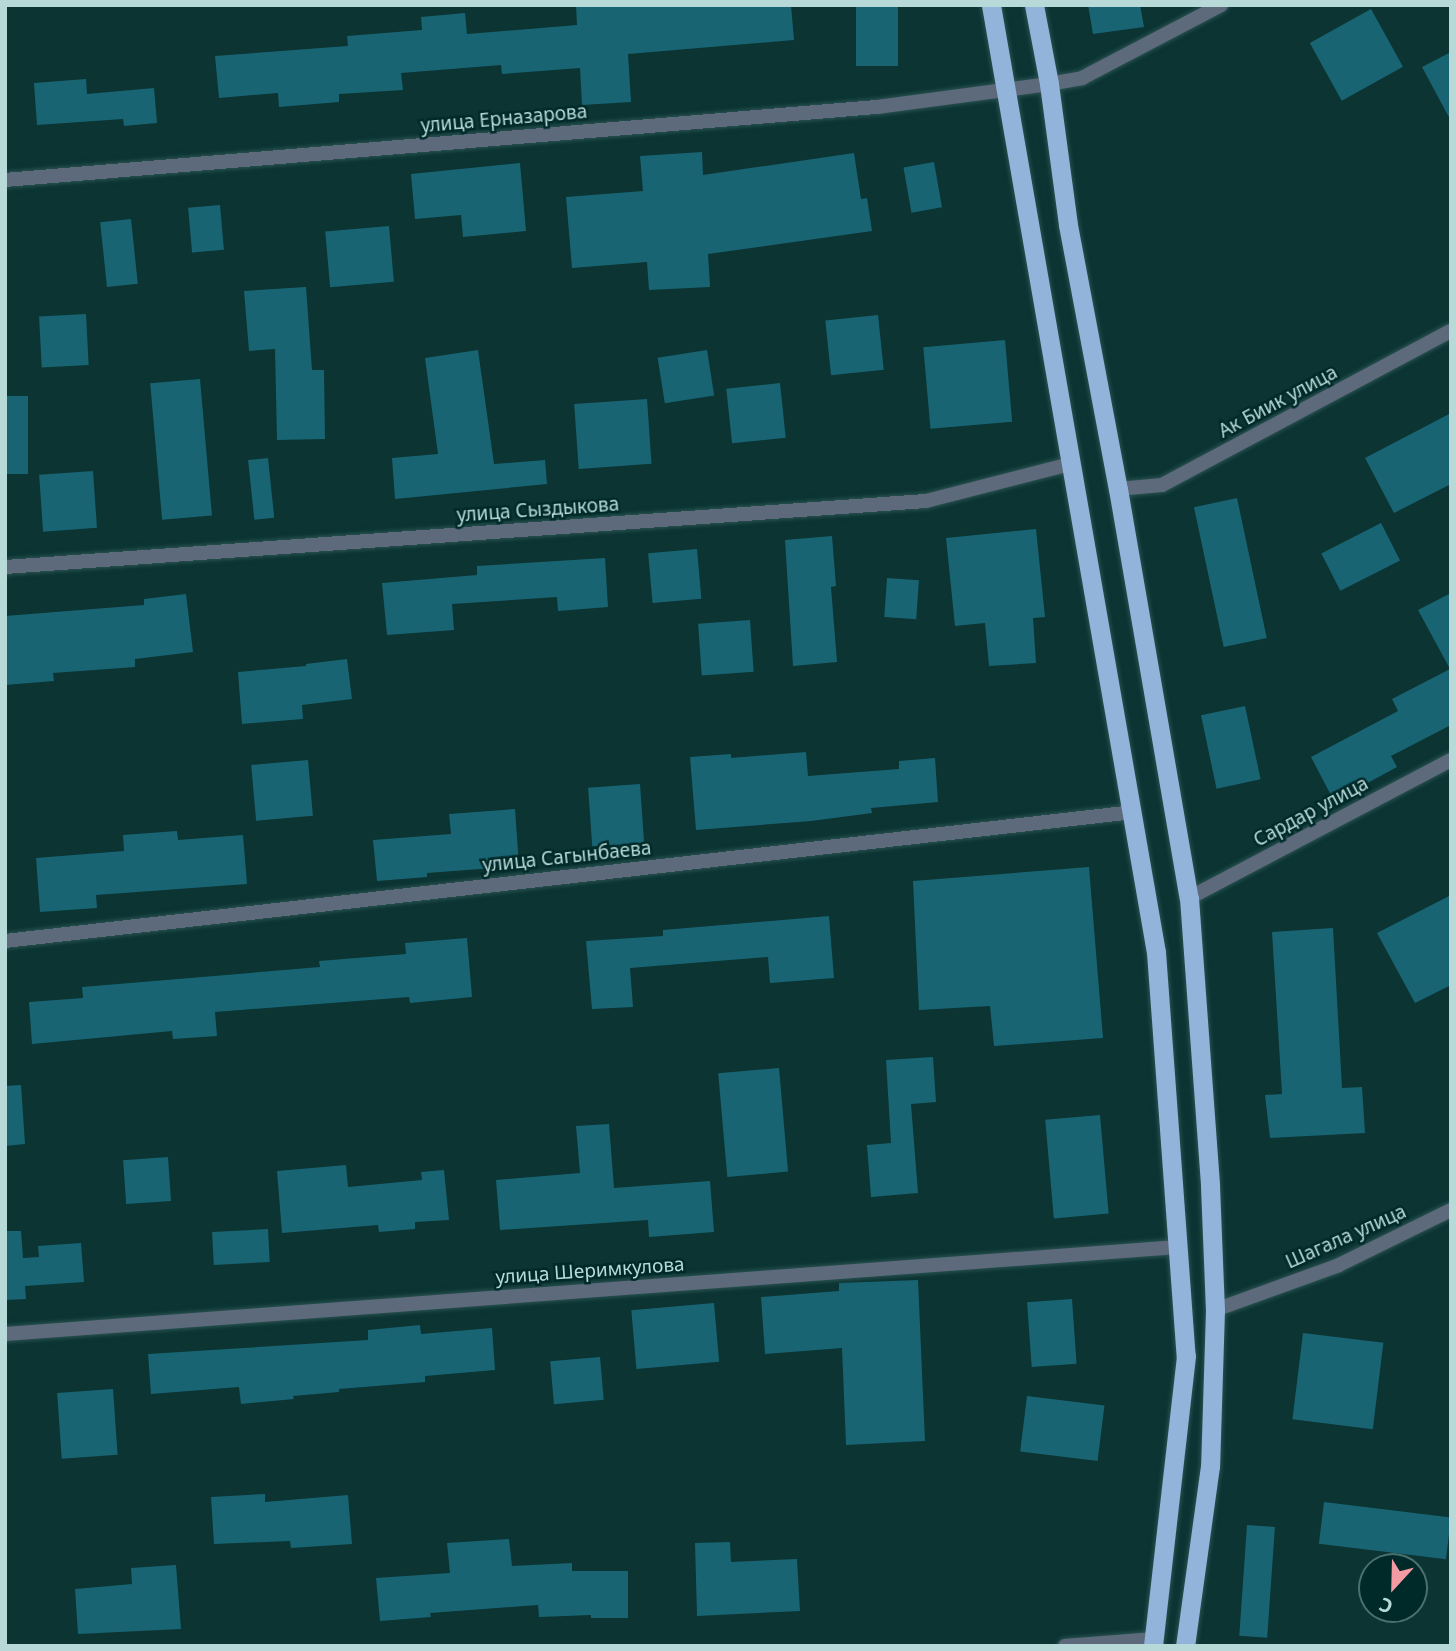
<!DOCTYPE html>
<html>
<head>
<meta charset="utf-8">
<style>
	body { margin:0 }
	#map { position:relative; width:1456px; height:1651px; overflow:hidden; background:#0b3433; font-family:"Noto Sans",sans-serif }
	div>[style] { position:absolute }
	.building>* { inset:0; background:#196473; transform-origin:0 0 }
	.roads { filter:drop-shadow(0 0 2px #2a5251) drop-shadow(0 0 2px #2a5251) }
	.minor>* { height:14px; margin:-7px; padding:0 7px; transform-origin:7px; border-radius:7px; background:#5c6a7c }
	.trunk>* { height:19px; margin:-9.5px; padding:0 9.5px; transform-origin:9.5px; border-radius:9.5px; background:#92b3da }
	span { translate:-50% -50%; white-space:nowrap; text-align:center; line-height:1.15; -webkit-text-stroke:5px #002a29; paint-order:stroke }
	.street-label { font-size:19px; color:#b7d9d8 }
	.frame { position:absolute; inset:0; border:7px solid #b7d9d8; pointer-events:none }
	.north { position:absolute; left:1358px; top:1553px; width:70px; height:70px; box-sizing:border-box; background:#002a29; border:2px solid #49706f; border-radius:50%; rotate:202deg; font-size:19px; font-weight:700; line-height:28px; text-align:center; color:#b7d9d8 }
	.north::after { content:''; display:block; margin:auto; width:24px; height:32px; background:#f49aa3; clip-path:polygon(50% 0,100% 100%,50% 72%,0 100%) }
</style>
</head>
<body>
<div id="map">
	<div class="building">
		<div style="clip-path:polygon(576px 5px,791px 5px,794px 40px,628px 54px,631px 102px,582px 105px,580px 68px,502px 74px,501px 65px,401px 73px,403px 90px,339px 94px,339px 102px,279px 107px,278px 93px,219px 98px,215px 56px,348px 46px,347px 36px,422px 30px,421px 17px,465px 13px,467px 34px,577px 25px)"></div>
		<div style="left:856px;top:5px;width:42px;height:61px"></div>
		<div style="clip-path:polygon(1088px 5px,1140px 5px,1144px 27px,1093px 34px)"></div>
		<div style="left:1371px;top:9px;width:66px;height:70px;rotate:61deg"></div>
		<div style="clip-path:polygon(1451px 52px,1451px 121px,1422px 67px)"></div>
		<div style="clip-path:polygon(86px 79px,87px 94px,154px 88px,157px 123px,124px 126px,123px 119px,37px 125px,34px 83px)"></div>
		<div style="clip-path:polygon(702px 152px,703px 175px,854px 153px,861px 199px,867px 198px,872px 231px,708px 254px,710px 287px,649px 290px,647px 262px,572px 268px,566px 197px,643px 191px,640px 156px)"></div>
		<div style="left:934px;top:162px;width:46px;height:31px;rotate:80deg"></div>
		<div style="clip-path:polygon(520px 163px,526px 231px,463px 237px,461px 215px,415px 219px,411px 174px)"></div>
		<div style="left:220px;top:205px;width:45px;height:32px;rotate:85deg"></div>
		<div style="left:131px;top:219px;width:65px;height:31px;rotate:84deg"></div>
		<div style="left:389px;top:226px;width:56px;height:64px;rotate:85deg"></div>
		<div style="clip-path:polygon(306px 287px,312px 370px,324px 370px,325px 439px,277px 440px,275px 349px,249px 351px,244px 291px)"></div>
		<div style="left:86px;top:314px;width:51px;height:47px;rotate:87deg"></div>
		<div style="left:878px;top:315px;width:55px;height:53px;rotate:84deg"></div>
		<div style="left:1005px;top:340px;width:82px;height:82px;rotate:85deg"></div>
		<div style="clip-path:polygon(478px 350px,494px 464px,545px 460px,547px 484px,395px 499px,392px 458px,438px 454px,425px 358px)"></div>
		<div style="left:707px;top:350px;width:46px;height:50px;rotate:81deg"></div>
		<div style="left:200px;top:379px;width:137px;height:50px;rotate:85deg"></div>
		<div style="left:780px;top:383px;width:55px;height:54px;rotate:84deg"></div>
		<div style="left:5px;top:396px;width:23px;height:78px"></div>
		<div style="left:647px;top:399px;width:65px;height:73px;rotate:86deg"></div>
		<div style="clip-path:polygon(1451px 413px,1451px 484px,1394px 513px,1365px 458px)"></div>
		<div style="left:268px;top:458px;width:60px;height:20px;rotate:84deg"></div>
		<div style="left:93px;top:471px;width:57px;height:54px;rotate:86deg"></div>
		<div style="left:1237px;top:498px;width:143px;height:44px;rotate:78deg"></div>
		<div style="left:1381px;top:523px;width:42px;height:67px;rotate:63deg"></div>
		<div style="clip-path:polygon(1036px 529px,1045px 617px,1033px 618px,1036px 663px,989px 666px,985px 623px,955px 626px,946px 538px)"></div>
		<div style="clip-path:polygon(832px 536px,836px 586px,831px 587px,837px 662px,793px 666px,785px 540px)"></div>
		<div style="left:697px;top:549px;width:50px;height:49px;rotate:85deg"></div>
		<div style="clip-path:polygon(605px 558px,608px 607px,558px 611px,557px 597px,452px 604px,454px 630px,387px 635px,382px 583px,477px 575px,477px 566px)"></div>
		<div style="left:887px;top:578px;width:32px;height:39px;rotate:4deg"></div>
		<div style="clip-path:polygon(1451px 593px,1451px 725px,1391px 756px,1397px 767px,1334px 801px,1311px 757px,1398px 711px,1392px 699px,1450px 669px,1418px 610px)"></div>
		<div style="clip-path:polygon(186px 594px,193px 652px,135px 659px,135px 667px,53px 673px,54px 681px,5px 685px,5px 616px,144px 605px,144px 599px)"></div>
		<div style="left:750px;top:620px;width:52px;height:52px;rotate:86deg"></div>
		<div style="clip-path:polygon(347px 659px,352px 699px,302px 705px,303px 719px,242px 724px,238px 672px,306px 666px,306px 664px)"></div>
		<div style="left:1245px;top:706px;width:75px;height:45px;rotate:78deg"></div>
		<div style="clip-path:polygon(806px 752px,808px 776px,899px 769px,899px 761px,935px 758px,938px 802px,871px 808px,872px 813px,811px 821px,696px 830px,690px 757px,731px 754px,731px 758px)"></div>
		<div style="left:308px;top:760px;width:56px;height:57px;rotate:85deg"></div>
		<div style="left:640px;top:784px;width:59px;height:52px;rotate:86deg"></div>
		<div style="clip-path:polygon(515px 809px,519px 866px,427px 873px,427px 877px,377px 881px,373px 840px,451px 834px,449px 814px)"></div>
		<div style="clip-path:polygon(177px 831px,178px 840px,243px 835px,247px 884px,96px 895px,97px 908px,40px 912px,36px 858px,124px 851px,123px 835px)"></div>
		<div style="clip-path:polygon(1089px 867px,1103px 1038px,994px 1046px,990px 1006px,919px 1010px,913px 881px)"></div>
		<div style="clip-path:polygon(1451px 895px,1451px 985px,1415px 1003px,1377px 933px)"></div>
		<div style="clip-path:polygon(829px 916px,834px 978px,770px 983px,768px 957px,630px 968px,633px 1007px,592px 1009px,586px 941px,663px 936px,663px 930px)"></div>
		<div style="clip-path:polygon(1333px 928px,1342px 1088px,1362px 1087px,1365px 1133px,1270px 1138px,1265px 1095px,1282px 1094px,1272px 932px)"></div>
		<div style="clip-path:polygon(467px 938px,472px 997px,410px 1003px,409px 997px,215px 1012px,217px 1036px,173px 1039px,172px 1031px,32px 1044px,29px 1002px,83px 998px,82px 987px,320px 967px,319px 961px,406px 954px,405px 943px)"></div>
		<div style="clip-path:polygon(933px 1057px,936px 1102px,911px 1104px,918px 1193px,871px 1197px,867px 1145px,891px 1143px,886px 1060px)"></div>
		<div style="left:779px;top:1068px;width:104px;height:61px;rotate:85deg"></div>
		<div style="clip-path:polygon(21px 1085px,25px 1144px,5px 1146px,5px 1086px)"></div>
		<div style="left:1100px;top:1115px;width:99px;height:55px;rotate:85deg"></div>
		<div style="clip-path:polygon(609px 1124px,614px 1188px,710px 1181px,714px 1232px,649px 1237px,648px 1220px,500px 1230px,496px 1180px,580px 1173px,576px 1126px)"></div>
		<div style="left:168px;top:1157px;width:44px;height:45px;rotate:86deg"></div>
		<div style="clip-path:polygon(346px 1165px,348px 1187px,422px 1180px,421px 1172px,444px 1170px,449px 1220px,415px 1222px,415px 1229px,379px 1232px,378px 1225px,282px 1233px,277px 1171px)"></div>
		<div style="left:268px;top:1229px;width:33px;height:56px;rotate:87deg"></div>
		<div style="clip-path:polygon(5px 1231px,21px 1231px,23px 1258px,39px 1257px,38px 1246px,81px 1243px,84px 1282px,25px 1286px,26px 1299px,5px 1300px)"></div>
		<div style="clip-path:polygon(918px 1280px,925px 1441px,846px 1445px,842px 1348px,765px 1354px,761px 1297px,839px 1291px,839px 1283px)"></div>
		<div style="left:1072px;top:1299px;width:65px;height:45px;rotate:86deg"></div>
		<div style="left:714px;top:1303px;width:59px;height:83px;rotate:85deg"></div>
		<div style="clip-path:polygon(420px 1325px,421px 1334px,492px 1328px,495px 1370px,425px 1376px,425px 1382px,339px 1389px,339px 1392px,293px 1396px,294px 1399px,241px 1404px,239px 1387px,151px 1394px,148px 1354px,368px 1340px,368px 1330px)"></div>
		<div style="left:1303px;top:1333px;width:81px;height:87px;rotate:7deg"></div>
		<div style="left:600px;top:1357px;width:43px;height:50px;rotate:85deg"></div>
		<div style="left:113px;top:1389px;width:66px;height:56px;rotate:86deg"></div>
		<div style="left:1027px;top:1396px;width:78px;height:56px;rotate:7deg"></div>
		<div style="clip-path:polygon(265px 1494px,265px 1502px,348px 1495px,352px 1544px,291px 1548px,290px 1541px,214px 1544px,211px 1497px)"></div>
		<div style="left:1324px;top:1502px;width:128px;height:42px;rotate:7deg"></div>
		<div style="left:1247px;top:1525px;width:28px;height:111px;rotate:4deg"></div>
		<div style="clip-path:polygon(509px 1539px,512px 1566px,572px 1563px,572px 1571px,628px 1571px,628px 1618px,591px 1618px,591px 1615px,539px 1617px,538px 1605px,430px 1613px,431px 1617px,380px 1621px,376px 1578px,450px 1573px,447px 1543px)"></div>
		<div style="clip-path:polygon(730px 1542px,731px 1562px,797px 1559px,800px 1611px,697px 1616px,695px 1543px)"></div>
		<div style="clip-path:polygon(176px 1565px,181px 1629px,78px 1634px,75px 1589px,132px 1584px,131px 1568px)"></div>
	</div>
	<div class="roads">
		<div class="minor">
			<div style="left:5px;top:180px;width:875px;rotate:-4.79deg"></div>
			<div style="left:877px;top:107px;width:174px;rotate:-7.6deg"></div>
			<div style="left:1049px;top:84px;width:34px;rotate:-10deg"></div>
			<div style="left:1082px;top:78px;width:157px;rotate:-27.7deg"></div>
			<div style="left:1118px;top:489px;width:44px;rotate:-5.2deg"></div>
			<div style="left:1162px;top:485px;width:327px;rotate:-28.1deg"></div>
			<div style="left:5px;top:567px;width:923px;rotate:-4.1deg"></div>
			<div style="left:926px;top:501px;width:149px;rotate:-14.4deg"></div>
			<div style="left:1189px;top:898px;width:296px;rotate:-27.8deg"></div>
			<div style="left:5px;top:941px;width:1135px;rotate:-6.52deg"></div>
			<div style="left:1215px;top:1310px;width:132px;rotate:-19.9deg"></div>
			<div style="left:1339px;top:1265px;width:125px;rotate:-26.2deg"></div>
			<div style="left:5px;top:1334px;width:1176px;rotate:-4.24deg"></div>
			<div style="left:1065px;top:1646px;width:89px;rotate:-4.5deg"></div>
		</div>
		<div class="trunk">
			<div style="left:991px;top:5px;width:961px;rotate:80.12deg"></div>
			<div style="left:1156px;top:952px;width:405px;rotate:85.8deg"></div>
			<div style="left:1186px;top:1356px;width:292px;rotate:96.5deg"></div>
			<div style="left:1034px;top:5px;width:80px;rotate:79.2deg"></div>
			<div style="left:1049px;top:84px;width:142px;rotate:82.3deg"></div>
			<div style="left:1068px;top:225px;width:269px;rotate:79.3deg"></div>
			<div style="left:1118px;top:489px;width:415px;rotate:80.2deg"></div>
			<div style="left:1189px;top:898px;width:289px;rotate:85.8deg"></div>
			<div style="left:1210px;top:1186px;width:124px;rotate:87.7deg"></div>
			<div style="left:1215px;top:1310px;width:156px;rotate:91.8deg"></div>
			<div style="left:1210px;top:1466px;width:182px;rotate:97.9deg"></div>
		</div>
	</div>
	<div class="street-label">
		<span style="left:504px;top:119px;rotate:-5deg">улица Ерназарова</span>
		<span style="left:1278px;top:402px;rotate:-28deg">Ак Биик улица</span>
		<span style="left:538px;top:510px;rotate:-4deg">улица Сыздыкова</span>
		<span style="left:1311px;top:812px;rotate:-28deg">Сардар улица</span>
		<span style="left:567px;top:857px;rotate:-6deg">улица Сагынбаева</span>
		<span style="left:1346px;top:1237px;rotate:-24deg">Шагала улица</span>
		<span style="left:590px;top:1271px;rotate:-4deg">улица Шеримкулова</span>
	</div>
	<div class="frame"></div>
	<div class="north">С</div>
</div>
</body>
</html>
